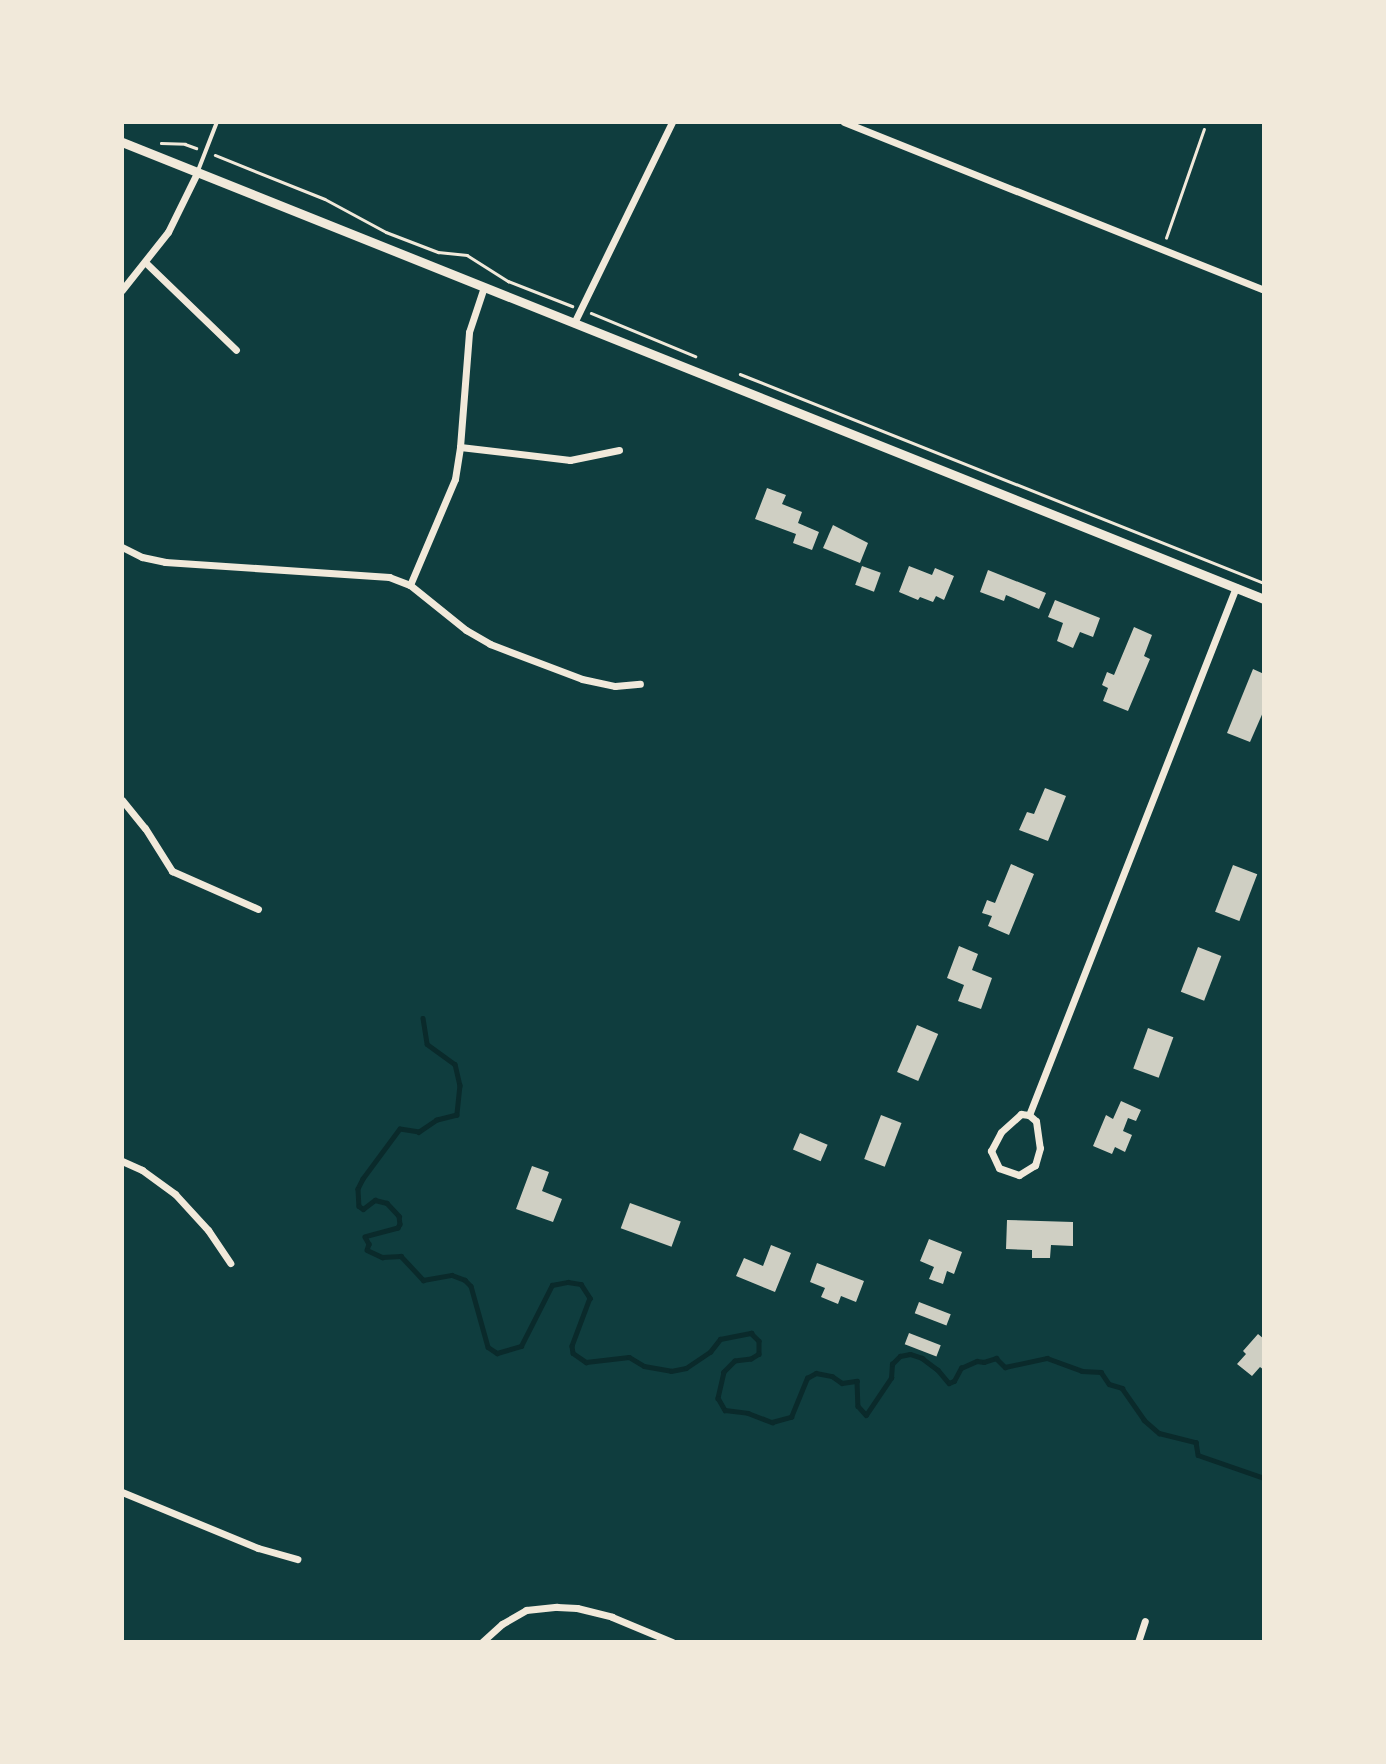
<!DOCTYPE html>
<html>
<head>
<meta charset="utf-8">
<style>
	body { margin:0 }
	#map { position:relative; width:1386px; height:1764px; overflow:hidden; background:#0f3d3e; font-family:Arial,sans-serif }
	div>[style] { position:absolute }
	.stream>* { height:4.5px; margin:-2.25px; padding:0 2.25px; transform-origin:2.25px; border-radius:2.25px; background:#0a2a2b }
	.building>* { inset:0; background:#cfcfc3; transform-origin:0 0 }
	.path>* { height:2.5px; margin:-1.25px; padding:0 1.25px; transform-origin:1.25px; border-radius:1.25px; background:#f1e9da }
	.service>* { height:3.5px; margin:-1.75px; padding:0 1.75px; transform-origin:1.75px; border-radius:1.75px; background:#f1e9da }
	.minor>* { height:7px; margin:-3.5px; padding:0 3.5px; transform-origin:3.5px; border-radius:3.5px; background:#f1e9da }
	.tertiary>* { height:9px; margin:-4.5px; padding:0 4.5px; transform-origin:4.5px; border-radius:4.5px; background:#f1e9da }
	span { translate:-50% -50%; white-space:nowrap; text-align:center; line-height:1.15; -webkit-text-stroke:7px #f1e9da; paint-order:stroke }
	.frame { position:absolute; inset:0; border:124px solid #f1e9da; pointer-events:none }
</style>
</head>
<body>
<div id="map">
	<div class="stream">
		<div style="left:423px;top:1018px;width:26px;rotate:81deg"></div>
		<div style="left:427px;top:1044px;width:34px;rotate:36deg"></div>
		<div style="left:455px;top:1064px;width:22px;rotate:77deg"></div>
		<div style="left:460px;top:1085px;width:30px;rotate:96deg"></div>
		<div style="left:457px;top:1115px;width:21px;rotate:166deg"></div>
		<div style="left:437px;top:1120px;width:22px;rotate:146deg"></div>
		<div style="left:419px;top:1132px;width:19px;rotate:-171deg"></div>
		<div style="left:400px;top:1129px;width:62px;rotate:126.5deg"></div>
		<div style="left:363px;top:1179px;width:11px;rotate:117deg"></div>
		<div style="left:358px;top:1189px;width:17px;rotate:87deg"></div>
		<div style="left:359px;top:1206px;width:5px;rotate:37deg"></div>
		<div style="left:363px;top:1209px;width:15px;rotate:-37deg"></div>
		<div style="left:375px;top:1200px;width:12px;rotate:14deg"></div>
		<div style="left:387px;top:1203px;width:18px;rotate:47deg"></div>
		<div style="left:399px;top:1216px;width:8px;rotate:83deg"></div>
		<div style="left:400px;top:1224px;width:4px;rotate:117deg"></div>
		<div style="left:398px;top:1228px;width:34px;rotate:165deg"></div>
		<div style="left:365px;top:1237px;width:8px;rotate:60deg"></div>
		<div style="left:369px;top:1244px;width:6px;rotate:108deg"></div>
		<div style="left:367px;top:1250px;width:17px;rotate:25deg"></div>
		<div style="left:382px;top:1257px;width:19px;rotate:-3deg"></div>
		<div style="left:401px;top:1256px;width:33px;rotate:47deg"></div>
		<div style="left:423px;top:1280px;width:29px;rotate:-10deg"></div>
		<div style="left:452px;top:1275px;width:14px;rotate:21deg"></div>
		<div style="left:465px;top:1280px;width:8px;rotate:45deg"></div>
		<div style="left:471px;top:1286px;width:63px;rotate:74.4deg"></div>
		<div style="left:488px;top:1347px;width:11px;rotate:34deg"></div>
		<div style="left:497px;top:1353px;width:25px;rotate:-16deg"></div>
		<div style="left:521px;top:1346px;width:68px;rotate:-63.1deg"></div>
		<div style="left:552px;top:1285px;width:16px;rotate:-11deg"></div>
		<div style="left:568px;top:1282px;width:13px;rotate:9deg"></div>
		<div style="left:581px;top:1284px;width:17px;rotate:57deg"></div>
		<div style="left:590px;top:1298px;width:51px;rotate:110.6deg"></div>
		<div style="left:572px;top:1346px;width:7px;rotate:82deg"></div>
		<div style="left:573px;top:1353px;width:16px;rotate:35deg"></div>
		<div style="left:586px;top:1362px;width:43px;rotate:-6.6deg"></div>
		<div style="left:629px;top:1357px;width:17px;rotate:31deg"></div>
		<div style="left:644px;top:1366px;width:27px;rotate:10deg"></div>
		<div style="left:671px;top:1371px;width:15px;rotate:-11deg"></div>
		<div style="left:686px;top:1368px;width:29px;rotate:-34deg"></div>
		<div style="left:710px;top:1352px;width:16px;rotate:-52deg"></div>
		<div style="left:720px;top:1339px;width:32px;rotate:-11deg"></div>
		<div style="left:751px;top:1333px;width:11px;rotate:45deg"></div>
		<div style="left:759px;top:1341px;width:13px;rotate:90deg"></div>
		<div style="left:759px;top:1354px;width:9px;rotate:148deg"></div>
		<div style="left:751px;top:1359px;width:16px;rotate:173deg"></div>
		<div style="left:735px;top:1361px;width:16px;rotate:135deg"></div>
		<div style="left:724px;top:1372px;width:27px;rotate:103deg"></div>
		<div style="left:718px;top:1398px;width:14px;rotate:60deg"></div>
		<div style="left:725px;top:1410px;width:23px;rotate:7deg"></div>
		<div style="left:748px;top:1413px;width:26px;rotate:21deg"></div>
		<div style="left:772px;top:1422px;width:20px;rotate:-15deg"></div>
		<div style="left:791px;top:1417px;width:42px;rotate:-67.7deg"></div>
		<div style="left:807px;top:1378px;width:10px;rotate:-29deg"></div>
		<div style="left:816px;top:1373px;width:16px;rotate:11deg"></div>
		<div style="left:832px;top:1376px;width:12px;rotate:35deg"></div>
		<div style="left:842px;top:1383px;width:15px;rotate:-8deg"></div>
		<div style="left:857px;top:1381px;width:25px;rotate:88deg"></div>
		<div style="left:858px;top:1406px;width:12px;rotate:48deg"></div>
		<div style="left:866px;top:1415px;width:45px;rotate:-56deg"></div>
		<div style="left:891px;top:1378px;width:14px;rotate:-86deg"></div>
		<div style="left:892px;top:1364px;width:11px;rotate:-45deg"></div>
		<div style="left:900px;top:1356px;width:10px;rotate:-11deg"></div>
		<div style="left:910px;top:1354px;width:13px;rotate:18deg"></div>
		<div style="left:922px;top:1358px;width:20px;rotate:37deg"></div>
		<div style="left:938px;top:1370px;width:17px;rotate:50deg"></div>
		<div style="left:949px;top:1383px;width:5px;rotate:-22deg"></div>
		<div style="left:954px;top:1381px;width:15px;rotate:-62deg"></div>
		<div style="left:961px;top:1368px;width:17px;rotate:-24deg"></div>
		<div style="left:977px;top:1361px;width:7px;rotate:8deg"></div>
		<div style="left:984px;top:1362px;width:13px;rotate:-18deg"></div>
		<div style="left:996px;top:1358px;width:13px;rotate:45deg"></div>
		<div style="left:1005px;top:1367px;width:43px;rotate:-12.1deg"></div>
		<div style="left:1047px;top:1358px;width:37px;rotate:20deg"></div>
		<div style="left:1082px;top:1371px;width:19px;rotate:3deg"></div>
		<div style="left:1101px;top:1372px;width:14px;rotate:56deg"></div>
		<div style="left:1109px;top:1384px;width:14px;rotate:17deg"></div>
		<div style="left:1122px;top:1388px;width:39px;rotate:55deg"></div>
		<div style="left:1144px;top:1420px;width:20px;rotate:41deg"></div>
		<div style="left:1159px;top:1433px;width:38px;rotate:14deg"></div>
		<div style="left:1196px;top:1442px;width:13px;rotate:81deg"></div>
		<div style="left:1198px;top:1455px;width:70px;rotate:19.2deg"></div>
	</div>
	<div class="building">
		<div style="clip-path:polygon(767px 488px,786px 495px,782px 504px,802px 512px,798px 523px,819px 532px,812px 550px,793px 543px,796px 534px,755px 519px)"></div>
		<div style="clip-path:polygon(833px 525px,868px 543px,860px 563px,823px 548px)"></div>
		<div style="left:862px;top:566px;width:20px;height:20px;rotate:20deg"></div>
		<div style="clip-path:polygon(909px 566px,932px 575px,935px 568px,954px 576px,944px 600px,936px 596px,933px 602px,920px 597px,918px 600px,899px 592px)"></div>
		<div style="clip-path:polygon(988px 570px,1046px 593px,1039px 609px,1006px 595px,1004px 601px,980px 592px)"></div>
		<div style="clip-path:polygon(1055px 600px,1100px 618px,1093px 637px,1080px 632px,1073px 648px,1057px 641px,1063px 623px,1048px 617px)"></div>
		<div style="clip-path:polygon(1134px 627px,1152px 635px,1144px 656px,1150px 659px,1128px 711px,1103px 701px,1108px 688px,1102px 685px,1107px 672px,1114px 675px)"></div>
		<div style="clip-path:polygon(1253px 669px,1264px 674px,1264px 710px,1250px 742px,1227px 733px)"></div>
		<div style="clip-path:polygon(1045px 788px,1066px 796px,1048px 841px,1019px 830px,1027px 812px,1034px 814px)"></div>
		<div style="clip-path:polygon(1011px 864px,1034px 874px,1009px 935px,988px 926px,992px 916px,982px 913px,987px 900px,995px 903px)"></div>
		<div style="left:1233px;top:865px;width:26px;height:50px;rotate:21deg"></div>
		<div style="clip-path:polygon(959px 946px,978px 954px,972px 970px,992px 978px,981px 1009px,958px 1001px,964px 985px,947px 978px)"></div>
		<div style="left:1198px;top:947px;width:25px;height:48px;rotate:21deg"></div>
		<div style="left:917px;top:1025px;width:23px;height:51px;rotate:23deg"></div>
		<div style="left:1148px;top:1028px;width:27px;height:43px;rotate:20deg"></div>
		<div style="clip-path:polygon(1121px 1101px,1141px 1110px,1136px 1121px,1128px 1118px,1123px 1131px,1132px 1135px,1125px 1152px,1115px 1147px,1112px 1154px,1093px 1146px,1106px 1115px,1113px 1119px)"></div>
		<div style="left:881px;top:1115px;width:22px;height:47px;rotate:21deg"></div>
		<div style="left:800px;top:1133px;width:30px;height:18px;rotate:23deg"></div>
		<div style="clip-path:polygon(532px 1166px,549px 1172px,542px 1191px,562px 1199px,553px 1222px,516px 1209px)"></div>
		<div style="left:630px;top:1203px;width:54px;height:27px;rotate:20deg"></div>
		<div style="clip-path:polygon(1007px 1220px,1073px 1222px,1073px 1246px,1051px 1245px,1050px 1258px,1032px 1258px,1032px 1250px,1006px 1249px)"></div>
		<div style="clip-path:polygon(929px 1239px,962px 1252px,954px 1274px,947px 1271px,943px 1284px,929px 1279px,934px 1267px,920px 1261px)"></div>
		<div style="clip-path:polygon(771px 1245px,791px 1253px,775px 1292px,736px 1276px,744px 1258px,763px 1266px)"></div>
		<div style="clip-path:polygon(817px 1263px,864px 1281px,856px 1302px,841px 1296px,838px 1304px,821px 1297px,825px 1288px,810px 1282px)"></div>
		<div style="left:919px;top:1302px;width:34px;height:12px;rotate:21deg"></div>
		<div style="left:909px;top:1333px;width:34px;height:12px;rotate:21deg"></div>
		<div style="clip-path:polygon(1258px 1334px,1264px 1339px,1264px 1370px,1260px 1367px,1252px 1376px,1237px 1364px,1246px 1354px,1243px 1351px)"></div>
	</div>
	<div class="path">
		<div style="left:161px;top:143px;width:24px;rotate:2deg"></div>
		<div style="left:185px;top:144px;width:12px;rotate:20deg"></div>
		<div style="left:215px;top:155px;width:118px;rotate:21.8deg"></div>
		<div style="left:325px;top:199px;width:69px;rotate:28.4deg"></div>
		<div style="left:386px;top:232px;width:56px;rotate:21deg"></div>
		<div style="left:438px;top:252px;width:29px;rotate:6deg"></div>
		<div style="left:467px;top:255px;width:49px;rotate:32.4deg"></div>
		<div style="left:508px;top:281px;width:69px;rotate:21.3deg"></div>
		<div style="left:1166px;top:238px;width:115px;rotate:-70.8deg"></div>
		<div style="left:591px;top:313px;width:113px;rotate:22.5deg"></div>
		<div style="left:740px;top:374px;width:564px;rotate:21.74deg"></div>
	</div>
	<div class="service">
		<div style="left:198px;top:171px;width:53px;rotate:-68.8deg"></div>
	</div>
	<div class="minor">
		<div style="left:844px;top:122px;width:452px;rotate:21.8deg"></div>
		<div style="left:146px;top:263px;width:125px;rotate:44deg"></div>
		<div style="left:122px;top:290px;width:74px;rotate:-51.6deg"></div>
		<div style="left:168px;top:232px;width:66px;rotate:-63.8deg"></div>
		<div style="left:574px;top:323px;width:224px;rotate:-64deg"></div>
		<div style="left:460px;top:447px;width:111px;rotate:6.7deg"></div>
		<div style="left:570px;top:460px;width:50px;rotate:-11.5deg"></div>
		<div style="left:122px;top:547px;width:22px;rotate:27deg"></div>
		<div style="left:142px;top:557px;width:24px;rotate:12deg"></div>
		<div style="left:165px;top:562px;width:225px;rotate:3.8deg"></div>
		<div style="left:389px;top:577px;width:22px;rotate:21deg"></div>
		<div style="left:410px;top:585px;width:72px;rotate:38.8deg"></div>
		<div style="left:466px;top:630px;width:28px;rotate:30deg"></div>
		<div style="left:490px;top:644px;width:98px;rotate:20.8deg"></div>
		<div style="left:582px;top:679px;width:34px;rotate:12deg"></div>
		<div style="left:615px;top:686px;width:25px;rotate:-5deg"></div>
		<div style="left:410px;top:585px;width:115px;rotate:-67deg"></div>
		<div style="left:455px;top:479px;width:32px;rotate:-81deg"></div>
		<div style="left:460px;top:447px;width:115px;rotate:-85.5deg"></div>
		<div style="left:469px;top:332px;width:47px;rotate:-71.6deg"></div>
		<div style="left:122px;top:800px;width:36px;rotate:51deg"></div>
		<div style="left:145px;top:828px;width:51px;rotate:57.9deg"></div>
		<div style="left:172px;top:871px;width:94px;rotate:23.8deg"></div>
		<div style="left:1021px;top:1114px;width:8px;rotate:7deg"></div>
		<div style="left:1029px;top:1115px;width:9px;rotate:41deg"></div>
		<div style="left:1036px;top:1121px;width:27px;rotate:82deg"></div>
		<div style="left:1040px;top:1148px;width:18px;rotate:106deg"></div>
		<div style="left:1035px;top:1165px;width:19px;rotate:148deg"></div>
		<div style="left:1019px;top:1175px;width:21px;rotate:-161deg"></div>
		<div style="left:999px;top:1168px;width:19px;rotate:-115deg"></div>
		<div style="left:991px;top:1151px;width:21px;rotate:-62deg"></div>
		<div style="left:1001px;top:1132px;width:27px;rotate:-42deg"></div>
		<div style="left:1029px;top:1115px;width:567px;rotate:-68.59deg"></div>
		<div style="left:122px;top:1161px;width:22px;rotate:24deg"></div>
		<div style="left:142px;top:1170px;width:41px;rotate:36deg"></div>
		<div style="left:175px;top:1194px;width:49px;rotate:47.5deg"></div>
		<div style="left:208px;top:1230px;width:40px;rotate:56deg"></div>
		<div style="left:122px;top:1492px;width:147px;rotate:22.4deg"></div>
		<div style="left:258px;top:1548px;width:41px;rotate:15.8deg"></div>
		<div style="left:482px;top:1642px;width:27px;rotate:-42deg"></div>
		<div style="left:502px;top:1624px;width:28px;rotate:-30deg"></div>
		<div style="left:526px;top:1610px;width:31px;rotate:-6deg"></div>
		<div style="left:557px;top:1607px;width:20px;rotate:3deg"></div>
		<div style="left:577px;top:1608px;width:36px;rotate:14deg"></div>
		<div style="left:612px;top:1617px;width:65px;rotate:22.6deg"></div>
		<div style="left:1138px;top:1642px;width:22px;rotate:-72deg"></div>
	</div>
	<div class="tertiary">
		<div style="left:122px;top:142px;width:1230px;rotate:21.81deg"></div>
	</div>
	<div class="frame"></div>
</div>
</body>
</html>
